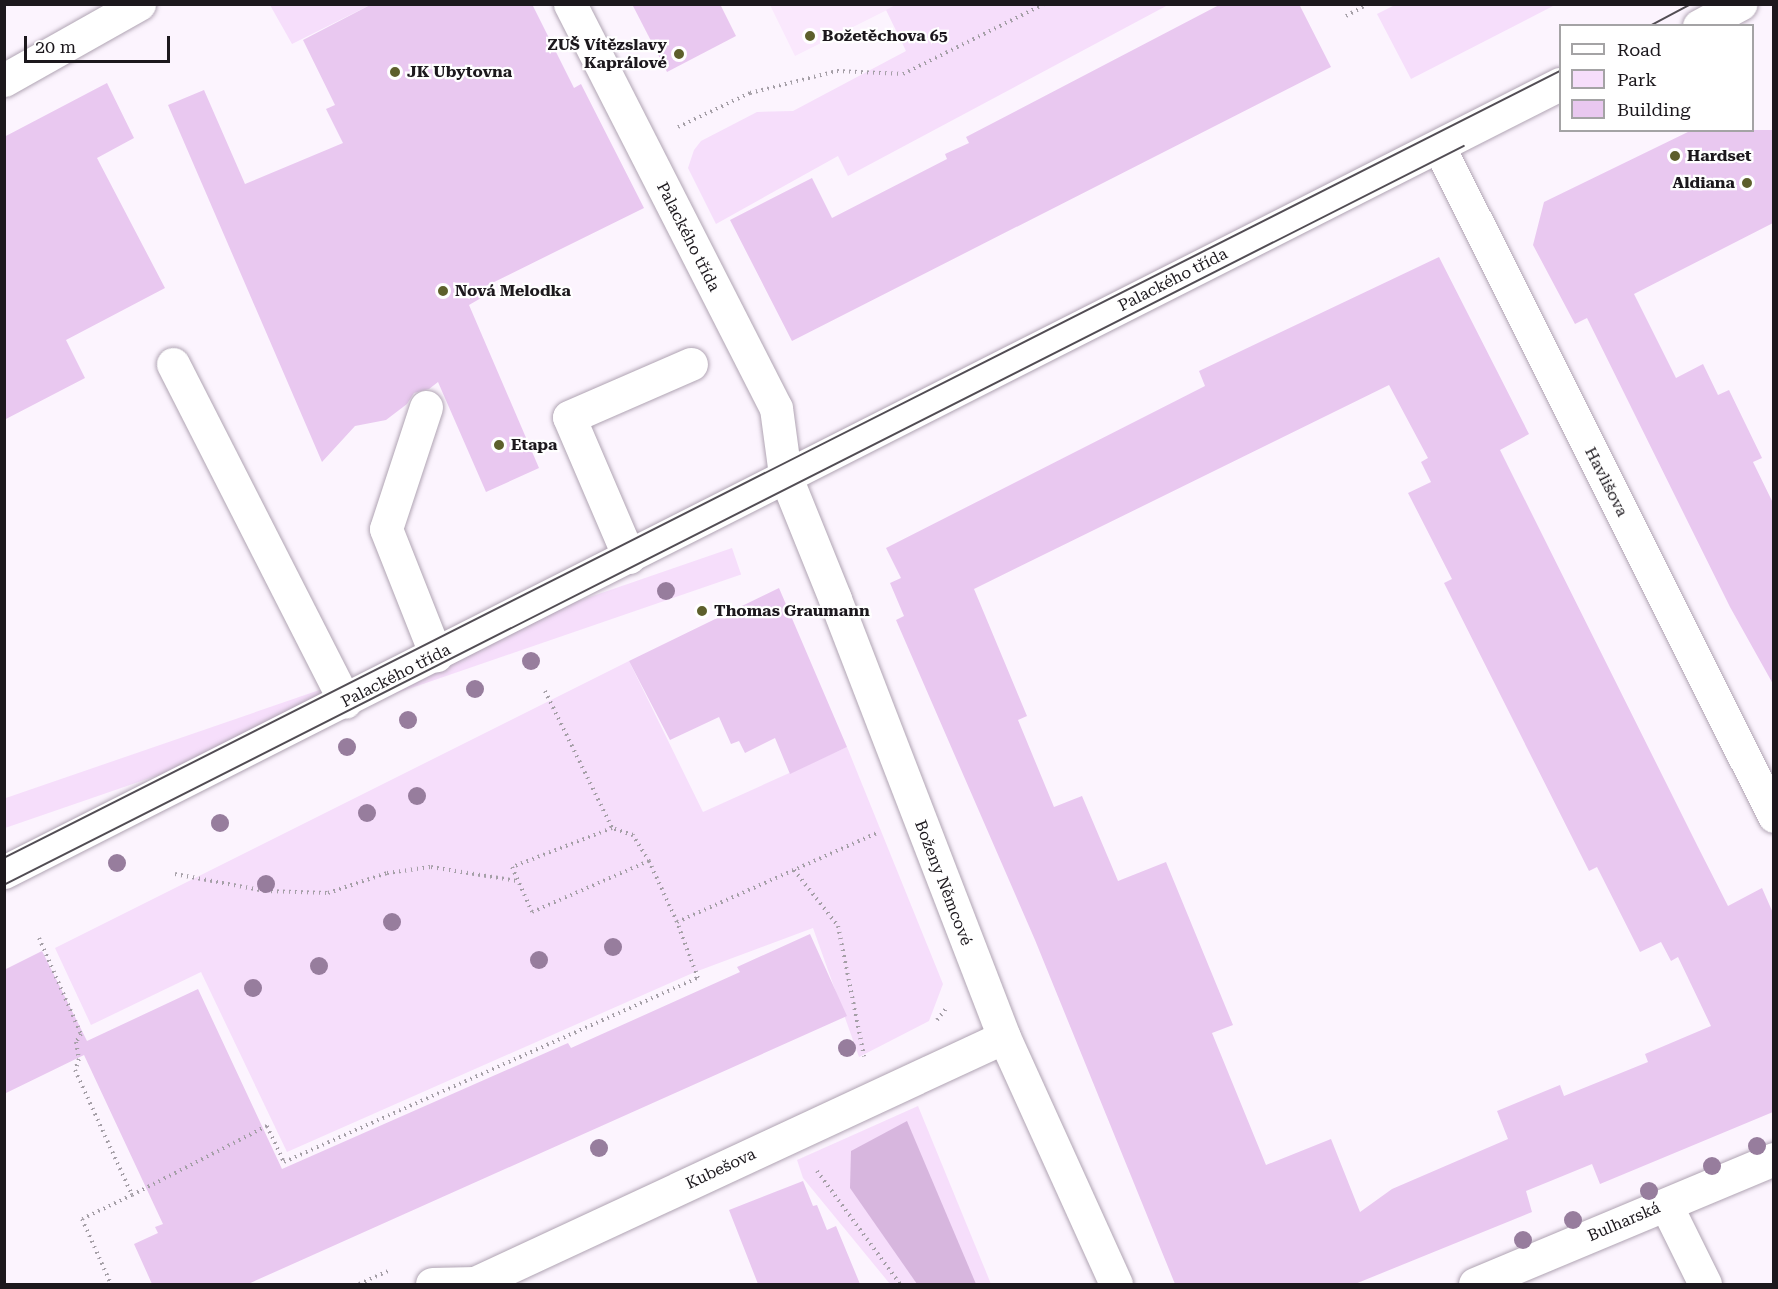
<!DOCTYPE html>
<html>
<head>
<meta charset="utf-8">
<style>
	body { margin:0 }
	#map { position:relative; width:1778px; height:1289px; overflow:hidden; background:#fcf4fe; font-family:"Roboto Serif",serif }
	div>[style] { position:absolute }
	.built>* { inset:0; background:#fae8fd }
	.green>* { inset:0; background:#f6defb; transform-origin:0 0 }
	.forest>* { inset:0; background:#d7b6de }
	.building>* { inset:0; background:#e9c8f0 }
	.path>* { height:4px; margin-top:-2px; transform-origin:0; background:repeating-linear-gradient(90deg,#a59fa7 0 1.5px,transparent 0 6px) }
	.roads { filter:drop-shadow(0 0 2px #b0a4b3) drop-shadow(0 0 2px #b0a4b3) }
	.minor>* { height:33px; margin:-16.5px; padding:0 16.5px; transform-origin:16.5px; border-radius:16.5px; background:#fff }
	.tram>* { height:1.5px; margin:-0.75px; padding:0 0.75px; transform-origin:0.75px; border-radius:0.75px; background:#524d54 }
	.trees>* { width:18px; height:18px; margin:-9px; border-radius:50%; background:#977d9d }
	.dots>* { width:16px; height:16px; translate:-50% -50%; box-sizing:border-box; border:3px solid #fff; border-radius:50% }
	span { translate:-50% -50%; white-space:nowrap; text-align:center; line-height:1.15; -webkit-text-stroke:4.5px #fff; paint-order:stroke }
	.poi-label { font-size:16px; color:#1c181d; font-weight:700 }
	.left { translate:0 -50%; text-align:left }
	.right { translate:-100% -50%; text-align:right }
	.street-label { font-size:16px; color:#1c181d }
	.frame { position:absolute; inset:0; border:6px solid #1c181d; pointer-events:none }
	.legend { position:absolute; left:1559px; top:24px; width:195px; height:108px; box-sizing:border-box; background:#fff; border:2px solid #a4a3a5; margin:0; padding:8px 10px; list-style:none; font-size:18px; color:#1c181d }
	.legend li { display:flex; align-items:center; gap:12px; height:30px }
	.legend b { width:30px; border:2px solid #a4a3a5 }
	.scale { position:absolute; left:24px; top:36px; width:146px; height:27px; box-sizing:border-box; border:3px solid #1c181d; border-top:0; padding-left:8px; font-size:18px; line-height:21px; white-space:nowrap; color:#1c181d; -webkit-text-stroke:4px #fff; paint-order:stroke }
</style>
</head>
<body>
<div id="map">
	<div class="built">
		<div style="clip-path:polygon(770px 5px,897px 5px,795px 56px)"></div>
	</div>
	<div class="green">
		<div style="clip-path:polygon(897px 4px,1168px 5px,848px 176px,838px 156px,716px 224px,688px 168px,694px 150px,701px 141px,757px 112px,793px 111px,906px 51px,886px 10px)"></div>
		<div style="clip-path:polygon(270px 5px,370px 5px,292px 44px)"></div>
		<div style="clip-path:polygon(1395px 5px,1395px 4px,1555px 5px,1411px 79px,1377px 14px)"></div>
		<div style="left:732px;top:548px;width:28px;height:780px;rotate:71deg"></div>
		<div style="clip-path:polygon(629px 661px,703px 812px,847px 747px,943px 984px,929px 1021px,859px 1057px,813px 928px,695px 972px,287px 1152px,201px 972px,91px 1025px,55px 948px)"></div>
		<div style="clip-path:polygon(918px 1106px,991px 1284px,890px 1284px,803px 1178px,797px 1160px)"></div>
	</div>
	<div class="forest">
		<div style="clip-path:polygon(907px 1121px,976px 1284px,917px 1284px,850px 1188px,851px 1151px)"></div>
	</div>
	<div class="building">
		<div style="clip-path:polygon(372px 4px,532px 4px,574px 88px,581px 84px,644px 208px,484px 287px,488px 294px,469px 305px,539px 468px,486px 492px,438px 382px,429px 389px,414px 393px,407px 404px,386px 420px,355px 426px,322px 462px,168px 105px,204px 90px,245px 184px,343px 143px,326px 109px,335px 105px,303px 40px)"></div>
		<div style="clip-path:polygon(632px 4px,720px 4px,736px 36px,667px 72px)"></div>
		<div style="clip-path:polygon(1221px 4px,1299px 4px,1331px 67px,792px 341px,730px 220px,812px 178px,832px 218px,947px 159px,945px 154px,969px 143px,966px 137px)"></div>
		<div style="clip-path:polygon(107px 83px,134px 138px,97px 158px,165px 288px,66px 340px,85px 378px,4px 420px,4px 137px)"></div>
		<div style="clip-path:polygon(1692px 130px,1773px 130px,1773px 223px,1634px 294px,1676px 378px,1703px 364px,1718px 395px,1729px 390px,1762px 458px,1753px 462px,1773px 503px,1773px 684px,1730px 607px,1587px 318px,1575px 324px,1533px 245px,1544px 202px)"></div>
		<div style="clip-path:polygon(evenodd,1439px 257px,1529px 434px,1500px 450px,1698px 847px,1728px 906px,1762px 888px,1773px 913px,1773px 1112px,1600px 1184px,1592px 1164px,1526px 1191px,1532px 1212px,1355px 1284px,1175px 1284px,1035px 940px,896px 620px,904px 616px,890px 583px,901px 578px,886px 548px,1205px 386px,1199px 371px,1439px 257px,1389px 385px,1428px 458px,1421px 462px,1431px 482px,1408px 493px,1452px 579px,1444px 583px,1589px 871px,1597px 867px,1640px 952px,1661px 942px,1671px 961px,1678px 957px,1711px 1026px,1645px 1054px,1648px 1062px,1564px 1096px,1560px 1085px,1497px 1111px,1508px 1139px,1392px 1189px,1360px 1212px,1331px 1139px,1266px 1165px,1212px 1033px,1233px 1025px,1166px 862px,1118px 881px,1082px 796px,1054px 807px,1018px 720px,1027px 716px,974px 589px,1389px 385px)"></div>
		<div style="clip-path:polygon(779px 588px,847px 747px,790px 774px,775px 738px,745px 753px,739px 741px,731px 744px,719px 717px,670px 740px,629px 661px)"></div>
		<div style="clip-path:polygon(810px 934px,847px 1016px,248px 1284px,152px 1284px,134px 1244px,158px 1233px,155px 1227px,163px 1224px,84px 1055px,4px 1094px,4px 970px,42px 951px,87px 1041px,198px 989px,282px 1169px,568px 1043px,571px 1048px,740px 972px,737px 967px)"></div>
		<div style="clip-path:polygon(803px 1181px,813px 1206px,817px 1205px,827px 1230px,836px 1226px,860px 1284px,758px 1284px,729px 1210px)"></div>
	</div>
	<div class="path">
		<div style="left:1346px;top:16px;width:25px;rotate:-29deg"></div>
		<div style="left:678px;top:127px;width:80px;rotate:-25.3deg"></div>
		<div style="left:750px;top:93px;width:90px;rotate:-14.2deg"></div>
		<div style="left:837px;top:71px;width:66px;rotate:2.6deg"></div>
		<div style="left:903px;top:74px;width:157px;rotate:-26.4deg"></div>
		<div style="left:545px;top:691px;width:153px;rotate:63.9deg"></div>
		<div style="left:794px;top:870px;width:71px;rotate:51.8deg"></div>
		<div style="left:838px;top:926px;width:133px;rotate:78.7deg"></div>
		<div style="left:175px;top:874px;width:92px;rotate:10.7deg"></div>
		<div style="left:265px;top:891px;width:63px;rotate:1.8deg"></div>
		<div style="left:328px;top:893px;width:62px;rotate:-18.7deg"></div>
		<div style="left:387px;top:873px;width:44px;rotate:-7.8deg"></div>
		<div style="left:431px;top:867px;width:87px;rotate:9.2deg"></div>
		<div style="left:677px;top:922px;width:221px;rotate:-24deg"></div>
		<div style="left:39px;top:938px;width:105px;rotate:66.4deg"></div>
		<div style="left:81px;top:1034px;width:9px;rotate:122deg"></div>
		<div style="left:76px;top:1042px;width:17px;rotate:80deg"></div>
		<div style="left:79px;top:1059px;width:12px;rotate:110deg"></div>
		<div style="left:75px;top:1070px;width:137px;rotate:65.5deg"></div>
		<div style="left:132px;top:1195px;width:55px;rotate:154.4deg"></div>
		<div style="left:82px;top:1219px;width:71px;rotate:66deg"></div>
		<div style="left:937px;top:1020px;width:16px;rotate:-52deg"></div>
		<div style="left:817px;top:1171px;width:140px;rotate:53.7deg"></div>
		<div style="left:132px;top:1195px;width:152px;rotate:-27.1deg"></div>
		<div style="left:267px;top:1126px;width:40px;rotate:65deg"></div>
		<div style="left:284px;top:1162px;width:453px;rotate:-24deg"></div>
		<div style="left:698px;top:978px;width:60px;rotate:-110.6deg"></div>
		<div style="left:677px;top:922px;width:67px;rotate:-114.7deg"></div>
		<div style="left:649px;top:861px;width:31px;rotate:-122deg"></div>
		<div style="left:633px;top:835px;width:22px;rotate:-162deg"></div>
		<div style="left:612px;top:828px;width:107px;rotate:158.7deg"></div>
		<div style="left:512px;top:867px;width:49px;rotate:66deg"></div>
		<div style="left:532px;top:912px;width:128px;rotate:-23.6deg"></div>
		<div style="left:359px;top:1284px;width:35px;rotate:-24deg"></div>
	</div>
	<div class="roads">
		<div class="minor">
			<div style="left:570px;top:4px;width:453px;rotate:63deg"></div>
			<div style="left:776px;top:408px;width:68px;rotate:82.3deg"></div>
			<div style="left:785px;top:475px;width:134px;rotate:68deg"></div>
			<div style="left:835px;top:599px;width:469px;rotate:68.9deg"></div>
			<div style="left:1004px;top:1037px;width:271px;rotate:65.6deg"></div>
			<div style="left:1699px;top:26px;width:47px;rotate:-28.2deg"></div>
			<div style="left:4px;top:80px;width:155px;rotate:-29.4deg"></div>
			<div style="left:1439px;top:147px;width:748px;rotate:63.4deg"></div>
			<div style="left:173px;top:364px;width:379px;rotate:63deg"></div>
			<div style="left:426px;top:407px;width:128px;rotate:108.2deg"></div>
			<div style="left:386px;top:529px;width:136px;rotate:68.4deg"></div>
			<div style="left:629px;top:557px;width:152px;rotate:-113.2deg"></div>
			<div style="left:569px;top:417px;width:133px;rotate:-23.5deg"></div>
			<div style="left:4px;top:872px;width:1744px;rotate:-26.86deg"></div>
			<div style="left:1666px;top:1205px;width:88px;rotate:63.7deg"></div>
			<div style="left:432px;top:1284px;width:43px;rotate:-1.3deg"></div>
			<div style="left:475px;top:1283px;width:583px;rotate:-24.94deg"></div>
			<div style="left:1475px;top:1284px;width:324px;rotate:-22.7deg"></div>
		</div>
	</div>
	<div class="tram">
		<div style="left:1650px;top:26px;width:47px;rotate:-28.2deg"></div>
		<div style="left:4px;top:858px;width:1744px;rotate:-26.83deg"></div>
		<div style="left:4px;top:885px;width:1636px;rotate:-26.85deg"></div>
	</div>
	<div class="trees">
		<div style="left:666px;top:591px"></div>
		<div style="left:531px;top:661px"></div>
		<div style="left:475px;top:689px"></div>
		<div style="left:408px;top:720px"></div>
		<div style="left:347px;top:747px"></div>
		<div style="left:417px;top:796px"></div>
		<div style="left:367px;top:813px"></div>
		<div style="left:220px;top:823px"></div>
		<div style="left:117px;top:863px"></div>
		<div style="left:266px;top:884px"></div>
		<div style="left:392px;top:922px"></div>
		<div style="left:613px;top:947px"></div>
		<div style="left:539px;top:960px"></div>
		<div style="left:319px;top:966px"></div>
		<div style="left:253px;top:988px"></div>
		<div style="left:847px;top:1048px"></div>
		<div style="left:1757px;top:1146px"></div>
		<div style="left:599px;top:1148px"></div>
		<div style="left:1712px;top:1166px"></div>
		<div style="left:1649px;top:1191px"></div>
		<div style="left:1573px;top:1220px"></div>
		<div style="left:1523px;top:1240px"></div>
	</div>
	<div class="dots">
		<div style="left:810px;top:36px;background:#5d5f2c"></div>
		<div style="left:679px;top:54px;background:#5d5f2c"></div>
		<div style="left:395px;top:72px;background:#5d5f2c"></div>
		<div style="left:1675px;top:156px;background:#5d5f2c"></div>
		<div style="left:1747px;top:183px;background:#5d5f2c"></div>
		<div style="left:443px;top:291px;background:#5d5f2c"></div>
		<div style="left:499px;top:445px;background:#5d5f2c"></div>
		<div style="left:702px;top:611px;background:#5d5f2c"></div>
	</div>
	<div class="poi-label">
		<span class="left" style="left:822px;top:36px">Božetěchova 65</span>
		<span class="right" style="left:667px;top:54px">ZUŠ Vítězslavy<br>Kaprálové</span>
		<span class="left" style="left:407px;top:72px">JK Ubytovna</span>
		<span class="left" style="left:1687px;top:156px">Hardset</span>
		<span class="right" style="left:1735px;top:183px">Aldiana</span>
		<span class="left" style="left:455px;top:291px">Nová Melodka</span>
		<span class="left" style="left:511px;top:445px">Etapa</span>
		<span class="left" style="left:714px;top:611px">Thomas Graumann</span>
	</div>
	<div class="street-label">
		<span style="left:688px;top:237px;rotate:63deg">Palackého třída</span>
		<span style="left:1173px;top:280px;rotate:-27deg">Palackého třída</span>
		<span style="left:1606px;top:482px;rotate:63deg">Havlišova</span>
		<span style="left:396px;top:676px;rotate:-27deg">Palackého třída</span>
		<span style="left:943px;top:883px;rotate:69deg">Boženy Němcové</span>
		<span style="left:721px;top:1169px;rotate:-25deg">Kubešova</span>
		<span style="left:1624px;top:1222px;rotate:-23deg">Bulharská</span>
	</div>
	<div class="frame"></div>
	<ul class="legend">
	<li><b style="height:8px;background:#fff"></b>Road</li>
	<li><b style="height:16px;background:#f6defb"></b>Park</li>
	<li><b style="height:16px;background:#e9c8f0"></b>Building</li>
	</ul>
	<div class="scale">20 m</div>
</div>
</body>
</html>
